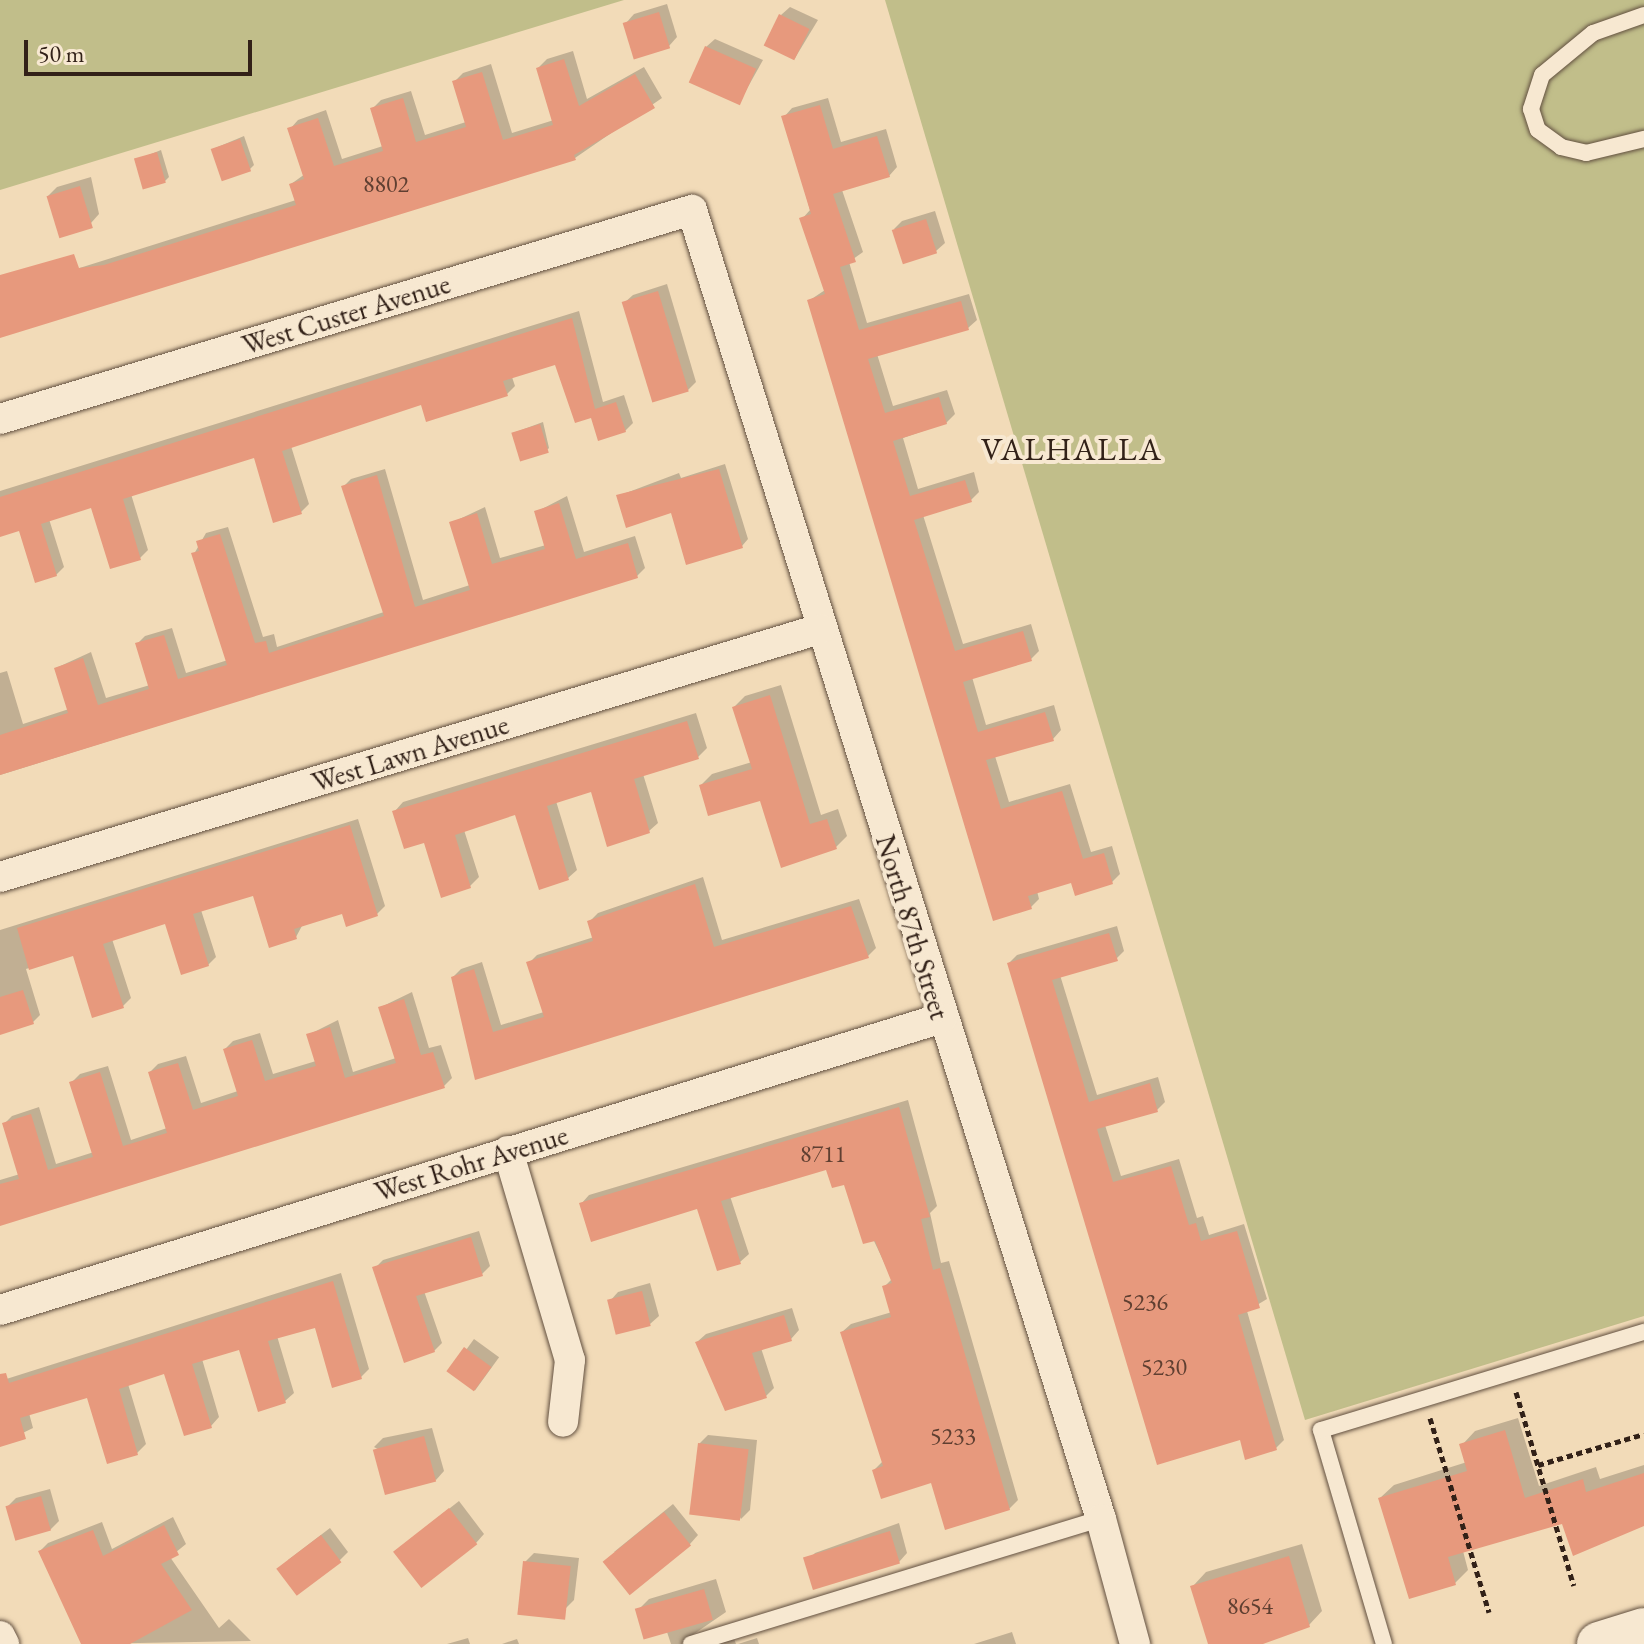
<!DOCTYPE html>
<html>
<head>
<meta charset="utf-8">
<style>
	body { margin:0 }
	#map { position:relative; width:1644px; height:1644px; overflow:hidden; background:#f2dbb8; font-family:"EB Garamond",serif }
	div>[style] { position:absolute }
	.green>* { inset:0; background:#c1be8a }
	.shadow>* { inset:0; background:#0003; transform-origin:0 0 }
	.building>* { inset:0; background:#e7997d; transform-origin:0 0 }
	.path>* { height:5px; margin-top:-2.5px; transform-origin:0; background:repeating-linear-gradient(90deg,#322118 0 6px,transparent 0 10px) }
	.roads { filter:drop-shadow(0 0 2px #625040) drop-shadow(0 0 2px #625040) }
	.lane>* { height:16px; margin:-8px; padding:0 8px; transform-origin:8px; border-radius:8px; background:#f7e8d1 }
	.street>* { height:30px; margin:-15px; padding:0 15px; transform-origin:15px; border-radius:15px; background:#f7e8d1 }
	.secondary>* { height:44px; margin:-22px; padding:0 22px; transform-origin:22px; border-radius:22px; background:#f7e8d1 }
	span { translate:-50% -50%; white-space:nowrap; text-align:center; line-height:1.15; -webkit-text-stroke:8px #f7e8d1; paint-order:stroke }
	.number-label { font-size:24px; color:#5f3f31 }
	.number-label span { -webkit-text-stroke-width:0 }
	.street-label { font-size:28px; color:#322118 }
	.quarter-label { font-size:32px; color:#322118; letter-spacing:2px }
	.scale { position:absolute; left:24px; top:40px; width:228px; height:36px; box-sizing:border-box; border:4px solid #322118; border-top:0; padding-left:10px; font-size:24px; line-height:28px; white-space:nowrap; color:#322118; -webkit-text-stroke:6px #f7e8d1; paint-order:stroke }
</style>
</head>
<body>
<div id="map">
	<div class="green">
		<div style="clip-path:polygon(0 0,624px 0,0 190px)"></div>
		<div style="clip-path:polygon(885px 0,1644px 0,1644px 1316px,1305px 1420px)"></div>
	</div>
	<div class="shadow">
		<div style="clip-path:polygon(667px 4px,677px 37px,669px 46px,626px 23px,634px 14px)"></div>
		<div style="clip-path:polygon(790px 7px,818px 20px,795px 58px,781px 15px)"></div>
		<div style="clip-path:polygon(715px 39px,763px 60px,739px 103px,706px 47px)"></div>
		<div style="clip-path:polygon(573px 51px,587px 99px,644px 67px,662px 98px,575px 158px,0 337px,0 293px,296px 200px,291px 184px,305px 174px,290px 129px,298px 120px,326px 110px,342px 159px,383px 146px,372px 109px,381px 100px,411px 91px,425px 135px,466px 122px,454px 82px,463px 73px,491px 64px,512px 133px,554px 120px,538px 68px,547px 59px)"></div>
		<div style="clip-path:polygon(828px 98px,841px 142px,886px 129px,897px 167px,889px 176px,842px 190px,863px 252px,849px 262px,867px 323px,969px 294px,977px 320px,968px 328px,877px 354px,893px 406px,947px 390px,955px 414px,946px 423px,903px 438px,918px 489px,974px 472px,979px 492px,971px 500px,923px 515px,963px 644px,1031px 624px,1039px 651px,1031px 659px,972px 677px,986px 725px,1054px 705px,1061px 730px,1053px 739px,995px 756px,1009px 802px,1070px 784px,1091px 852px,1112px 846px,1120px 874px,1112px 882px,1073px 880px,1037px 891px,1039px 899px,1031px 907px,810px 300px,825px 290px,802px 219px,810px 210px,784px 117px,792px 108px)"></div>
		<div style="clip-path:polygon(244px 136px,254px 165px,250px 169px,213px 149px)"></div>
		<div style="clip-path:polygon(161px 150px,169px 177px,165px 181px,136px 160px)"></div>
		<div style="clip-path:polygon(91px 177px,99px 214px,91px 223px,48px 196px,57px 187px)"></div>
		<div style="clip-path:polygon(935px 211px,945px 243px,936px 251px,894px 229px,902px 221px)"></div>
		<div style="clip-path:polygon(667px 284px,696px 382px,687px 391px,624px 303px,633px 295px)"></div>
		<div style="clip-path:polygon(579px 311px,603px 402px,624px 395px,633px 423px,625px 431px,592px 416px,556px 363px,512px 377px,515px 386px,507px 394px,422px 403px,291px 446px,309px 504px,301px 512px,255px 456px,131px 494px,148px 550px,140px 558px,92px 505px,49px 519px,64px 567px,56px 575px,20px 529px,0 535px,0 491px)"></div>
		<div style="clip-path:polygon(543px 422px,549px 448px,545px 452px,513px 433px)"></div>
		<div style="clip-path:polygon(725px 464px,748px 539px,742px 546px,672px 511px,618px 496px,679px 473px,681px 478px)"></div>
		<div style="clip-path:polygon(385px 469px,423px 600px,470px 585px,451px 523px,485px 507px,500px 558px,546px 545px,536px 512px,567px 496px,584px 552px,635px 536px,645px 568px,637px 576px,0 775px,0 673px,7px 671px,23px 724px,69px 709px,56px 668px,91px 652px,106px 698px,150px 685px,137px 644px,145px 636px,172px 628px,186px 673px,228px 660px,194px 554px,206px 533px,228px 527px,263px 637px,274px 634px,277px 647px,384px 612px,343px 487px,351px 479px)"></div>
		<div style="clip-path:polygon(781px 685px,821px 815px,838px 809px,847px 836px,836px 847px,761px 798px,701px 785px,712px 774px,752px 762px,734px 707px,745px 696px)"></div>
		<div style="clip-path:polygon(696px 713px,707px 748px,698px 757px,643px 774px,658px 823px,649px 831px,592px 789px,556px 801px,577px 870px,568px 878px,516px 813px,464px 830px,479px 877px,470px 886px,395px 811px,403px 802px)"></div>
		<div style="clip-path:polygon(358px 819px,385px 906px,377px 914px,343px 912px,303px 924px,296px 937px,255px 893px,201px 910px,216px 957px,208px 965px,166px 922px,112px 939px,131px 998px,123px 1006px,75px 953px,26px 969px,40px 1015px,32px 1023px,0 1020px,0 930px)"></div>
		<div style="clip-path:polygon(703px 877px,722px 940px,859px 899px,876px 948px,868px 956px,477px 1077px,453px 977px,461px 969px,482px 962px,501px 1025px,544px 1012px,529px 963px,537px 955px,594px 937px,589px 922px,598px 913px)"></div>
		<div style="clip-path:polygon(1117px 926px,1124px 951px,1116px 959px,1060px 975px,1097px 1095px,1158px 1077px,1165px 1102px,1157px 1110px,1105px 1125px,1121px 1176px,1179px 1159px,1197px 1218px,1203px 1216px,1209px 1235px,1244px 1224px,1267px 1299px,1247px 1311px,1284px 1440px,1276px 1448px,1241px 1438px,1159px 1462px,1009px 963px,1017px 955px)"></div>
		<div style="clip-path:polygon(412px 992px,429px 1048px,441px 1045px,452px 1078px,444px 1086px,0 1224px,0 1180px,20px 1174px,4px 1124px,12px 1116px,39px 1107px,56px 1164px,94px 1152px,72px 1082px,80px 1074px,108px 1066px,131px 1140px,167px 1128px,150px 1072px,158px 1064px,186px 1056px,201px 1103px,238px 1091px,225px 1049px,233px 1041px,260px 1033px,273px 1074px,316px 1061px,308px 1035px,338px 1020px,353px 1072px,396px 1058px,381px 1007px)"></div>
		<div style="clip-path:polygon(908px 1100px,937px 1206px,930px 1213px,941px 1263px,949px 1261px,1018px 1500px,1009px 1509px,932px 1481px,874px 1470px,883px 1461px,842px 1332px,851px 1324px,892px 1312px,884px 1287px,892px 1279px,846px 1182px,828px 1168px,730px 1196px,749px 1254px,740px 1262px,698px 1206px,581px 1204px,589px 1195px)"></div>
		<div style="clip-path:polygon(479px 1231px,490px 1266px,482px 1274px,424px 1291px,442px 1343px,434px 1351px,375px 1268px,383px 1260px)"></div>
		<div style="clip-path:polygon(341px 1273px,369px 1369px,361px 1377px,316px 1325px,277px 1336px,294px 1393px,285px 1401px,241px 1348px,202px 1359px,219px 1417px,211px 1426px,165px 1371px,128px 1384px,146px 1444px,137px 1453px,89px 1395px,29px 1413px,33px 1428px,0 1444px,0 1381px)"></div>
		<div style="clip-path:polygon(650px 1283px,659px 1316px,650px 1324px,610px 1301px,618px 1292px)"></div>
		<div style="clip-path:polygon(792px 1308px,799px 1330px,791px 1339px,761px 1348px,774px 1388px,766px 1396px,697px 1342px,706px 1334px)"></div>
		<div style="left:474px;top:1339px;width:31px;height:41px;rotate:36deg"></div>
		<div style="clip-path:polygon(1518px 1418px,1539px 1486px,1596px 1467px,1600px 1479px,1644px 1465px,1644px 1524px,1574px 1553px,1564px 1521px,1463px 1551px,1468px 1570px,1455px 1583px,1380px 1498px,1394px 1485px,1467px 1462px,1462px 1445px,1475px 1431px)"></div>
		<div style="clip-path:polygon(432px 1428px,444px 1471px,436px 1480px,374px 1447px,383px 1438px)"></div>
		<div style="clip-path:polygon(708px 1435px,757px 1440px,750px 1510px,741px 1519px,699px 1444px)"></div>
		<div style="clip-path:polygon(50px 1489px,59px 1521px,50px 1530px,7px 1507px,16px 1498px)"></div>
		<div style="clip-path:polygon(459px 1501px,484px 1534px,476px 1543px,395px 1551px)"></div>
		<div style="clip-path:polygon(673px 1504px,698px 1535px,690px 1544px,614px 1552px)"></div>
		<div style="clip-path:polygon(173px 1517px,186px 1544px,170px 1557px,219px 1628px,229px 1619px,251px 1641px,83px 1644px,40px 1551px,48px 1543px,102px 1522px,112px 1549px)"></div>
		<div style="clip-path:polygon(899px 1523px,907px 1553px,899px 1562px,806px 1562px,815px 1553px)"></div>
		<div style="clip-path:polygon(330px 1528px,348px 1552px,340px 1560px,288px 1560px)"></div>
		<div style="clip-path:polygon(1302px 1544px,1322px 1611px,1309px 1625px,1247px 1644px,1210px 1644px,1193px 1586px,1206px 1572px)"></div>
		<div style="clip-path:polygon(534px 1553px,579px 1558px,574px 1600px,565px 1609px,525px 1562px)"></div>
		<div style="clip-path:polygon(716px 1579px,726px 1612px,691px 1636px,733px 1636px,736px 1644px,671px 1644px,667px 1632px,637px 1611px,649px 1599px)"></div>
		<div style="clip-path:polygon(1012px 1632px,1016px 1644px,974px 1644px)"></div>
		<div style="clip-path:polygon(468px 1638px,470px 1644px,447px 1644px)"></div>
		<div style="clip-path:polygon(757px 1638px,759px 1644px,738px 1644px)"></div>
		<div style="clip-path:polygon(517px 1639px,519px 1644px,502px 1644px)"></div>
	</div>
	<div class="building">
		<div style="left:659px;top:12px;width:38px;height:38px;rotate:73deg"></div>
		<div style="left:779px;top:14px;width:34px;height:35px;rotate:26deg"></div>
		<div style="left:705px;top:46px;width:56px;height:40px;rotate:24deg"></div>
		<div style="clip-path:polygon(564px 59px,579px 106px,635px 74px,655px 108px,574px 155px,576px 160px,0 338px,0 275px,74px 254px,79px 268px,104px 265px,296px 205px,289px 184px,304px 179px,287px 128px,318px 118px,334px 166px,383px 151px,370px 108px,403px 98px,416px 142px,466px 127px,452px 81px,482px 72px,503px 140px,553px 125px,536px 68px)"></div>
		<div style="clip-path:polygon(820px 105px,833px 149px,877px 136px,890px 177px,833px 194px,856px 262px,840px 267px,859px 330px,961px 301px,969px 330px,868px 359px,885px 413px,939px 397px,947px 424px,893px 441px,910px 496px,965px 480px,972px 502px,914px 520px,955px 651px,1023px 631px,1032px 661px,963px 682px,978px 732px,1045px 712px,1054px 741px,986px 760px,1001px 809px,1062px 791px,1083px 859px,1104px 853px,1113px 884px,1075px 896px,1071px 883px,1028px 896px,1032px 909px,993px 921px,807px 300px,825px 294px,799px 218px,811px 214px,781px 116px)"></div>
		<div style="left:240px;top:139px;width:34px;height:31px;rotate:71deg"></div>
		<div style="left:157px;top:152px;width:32px;height:24px;rotate:74deg"></div>
		<div style="left:80px;top:186px;width:44px;height:35px;rotate:73deg"></div>
		<div style="left:926px;top:219px;width:36px;height:36px;rotate:72deg"></div>
		<div style="left:658px;top:291px;width:105px;height:38px;rotate:73deg"></div>
		<div style="clip-path:polygon(572px 318px,595px 409px,616px 402px,626px 432px,598px 441px,591px 418px,575px 423px,555px 365px,503px 381px,508px 396px,426px 422px,421px 405px,282px 451px,302px 514px,273px 523px,254px 458px,123px 499px,141px 560px,110px 569px,91px 508px,41px 524px,57px 576px,35px 583px,19px 531px,0 537px,0 497px)"></div>
		<div style="left:540px;top:424px;width:30px;height:30px;rotate:73deg"></div>
		<div style="clip-path:polygon(719px 469px,743px 548px,686px 565px,671px 513px,626px 528px,616px 495px)"></div>
		<div style="clip-path:polygon(377px 475px,415px 607px,470px 590px,449px 522px,477px 513px,492px 564px,545px 549px,534px 511px,559px 503px,576px 559px,628px 543px,638px 578px,0 775px,0 735px,68px 713px,54px 668px,83px 658px,98px 705px,149px 689px,135px 643px,164px 635px,178px 679px,227px 665px,191px 553px,199px 551px,196px 541px,220px 534px,255px 643px,266px 641px,269px 653px,384px 616px,341px 486px)"></div>
		<div style="clip-path:polygon(770px 695px,810px 824px,827px 819px,837px 849px,781px 868px,760px 801px,708px 816px,699px 785px,752px 769px,732px 707px)"></div>
		<div style="clip-path:polygon(687px 721px,699px 759px,634px 779px,650px 833px,607px 847px,591px 792px,547px 806px,569px 880px,539px 890px,515px 815px,455px 835px,471px 888px,441px 898px,424px 843px,404px 849px,392px 811px)"></div>
		<div style="clip-path:polygon(350px 825px,378px 916px,346px 927px,342px 914px,294px 929px,297px 939px,269px 948px,253px 896px,193px 914px,209px 966px,181px 975px,165px 924px,103px 944px,124px 1008px,92px 1018px,73px 956px,29px 970px,17px 928px)"></div>
		<div style="clip-path:polygon(695px 884px,714px 947px,851px 906px,869px 958px,475px 1080px,451px 977px,474px 969px,493px 1032px,544px 1017px,526px 962px,593px 941px,587px 921px)"></div>
		<div style="clip-path:polygon(1109px 933px,1118px 961px,1052px 980px,1089px 1102px,1150px 1083px,1158px 1112px,1097px 1129px,1113px 1182px,1171px 1166px,1189px 1225px,1196px 1223px,1201px 1241px,1237px 1231px,1260px 1308px,1238px 1315px,1277px 1450px,1245px 1460px,1240px 1440px,1157px 1465px,1007px 963px)"></div>
		<div style="clip-path:polygon(23px 990px,34px 1024px,0 1035px,0 997px)"></div>
		<div style="clip-path:polygon(404px 999px,421px 1055px,433px 1052px,445px 1088px,0 1226px,0 1184px,19px 1179px,2px 1123px,31px 1114px,48px 1170px,93px 1157px,69px 1082px,100px 1072px,123px 1146px,167px 1133px,148px 1072px,178px 1063px,193px 1110px,238px 1096px,223px 1049px,252px 1040px,265px 1081px,316px 1066px,306px 1034px,330px 1027px,345px 1078px,396px 1063px,378px 1007px)"></div>
		<div style="clip-path:polygon(899px 1107px,930px 1217px,921px 1219px,933px 1270px,940px 1268px,1010px 1510px,945px 1530px,931px 1483px,881px 1499px,872px 1470px,883px 1466px,840px 1332px,891px 1317px,882px 1286px,892px 1283px,875px 1241px,863px 1244px,844px 1185px,832px 1188px,826px 1170px,721px 1201px,741px 1264px,717px 1271px,697px 1209px,591px 1242px,579px 1203px)"></div>
		<div style="clip-path:polygon(471px 1237px,483px 1276px,416px 1296px,435px 1352px,404px 1363px,372px 1267px)"></div>
		<div style="clip-path:polygon(333px 1281px,362px 1379px,332px 1388px,315px 1328px,268px 1341px,286px 1403px,258px 1412px,239px 1350px,192px 1364px,212px 1428px,184px 1436px,164px 1374px,119px 1389px,138px 1455px,107px 1464px,87px 1398px,20px 1418px,26px 1439px,0 1447px,0 1374px,6px 1373px,9px 1383px)"></div>
		<div style="left:642px;top:1291px;width:36px;height:36px;rotate:76deg"></div>
		<div style="clip-path:polygon(784px 1315px,792px 1341px,752px 1353px,767px 1398px,725px 1411px,695px 1342px)"></div>
		<div style="left:464px;top:1347px;width:34px;height:30px;rotate:36deg"></div>
		<div style="clip-path:polygon(1505px 1430px,1525px 1498px,1583px 1479px,1586px 1492px,1644px 1473px,1644px 1526px,1573px 1556px,1562px 1524px,1448px 1557px,1456px 1585px,1409px 1599px,1378px 1498px,1467px 1471px,1459px 1444px)"></div>
		<div style="left:424px;top:1436px;width:47px;height:53px;rotate:75deg"></div>
		<div style="left:698px;top:1443px;width:51px;height:72px;rotate:7deg"></div>
		<div style="left:41px;top:1496px;width:36px;height:37px;rotate:74deg"></div>
		<div style="left:449px;top:1508px;width:46px;height:71px;rotate:52deg"></div>
		<div style="left:664px;top:1512px;width:43px;height:79px;rotate:51deg"></div>
		<div style="clip-path:polygon(164px 1525px,179px 1555px,161px 1564px,192px 1610px,130px 1644px,81px 1644px,38px 1551px,93px 1530px,103px 1556px)"></div>
		<div style="left:890px;top:1531px;width:34px;height:91px;rotate:73deg"></div>
		<div style="left:321px;top:1535px;width:34px;height:56px;rotate:53deg"></div>
		<div style="clip-path:polygon(1289px 1556px,1310px 1627px,1263px 1644px,1208px 1644px,1190px 1586px)"></div>
		<div style="left:523px;top:1561px;width:48px;height:54px;rotate:6deg"></div>
		<div style="left:704px;top:1589px;width:32px;height:72px;rotate:74deg"></div>
	</div>
	<div class="path">
		<div style="left:1516px;top:1392px;width:202px;rotate:73.4deg"></div>
		<div style="left:1430px;top:1418px;width:203px;rotate:73.1deg"></div>
		<div style="left:1538px;top:1465px;width:110px;rotate:-16.3deg"></div>
	</div>
	<div class="roads">
		<div class="lane">
			<div style="left:1644px;top:15px;width:54px;rotate:160.6deg"></div>
			<div style="left:1593px;top:33px;width:66px;rotate:140.5deg"></div>
			<div style="left:1542px;top:75px;width:36px;rotate:108deg"></div>
			<div style="left:1531px;top:109px;width:22px;rotate:72deg"></div>
			<div style="left:1538px;top:130px;width:29px;rotate:36deg"></div>
			<div style="left:1561px;top:147px;width:26px;rotate:13deg"></div>
			<div style="left:1586px;top:153px;width:60px;rotate:-13.6deg"></div>
			<div style="left:691px;top:1644px;width:429px;rotate:-17deg"></div>
			<div style="left:1384px;top:1644px;width:223px;rotate:-106.4deg"></div>
			<div style="left:1321px;top:1430px;width:338px;rotate:-16.9deg"></div>
		</div>
		<div class="street">
			<div style="left:0;top:419px;width:723px;rotate:-16.81deg"></div>
			<div style="left:692px;top:210px;width:1371px;rotate:72.65deg"></div>
			<div style="left:1101px;top:1519px;width:130px;rotate:74.8deg"></div>
			<div style="left:0;top:877px;width:857px;rotate:-16.83deg"></div>
			<div style="left:508px;top:1151px;width:218px;rotate:73.5deg"></div>
			<div style="left:570px;top:1360px;width:62px;rotate:96.4deg"></div>
			<div style="left:0;top:1310px;width:986px;rotate:-17.22deg"></div>
			<div style="left:0;top:1636px;width:9px;rotate:63deg"></div>
		</div>
		<div class="secondary">
			<div style="left:1599px;top:1644px;width:47px;rotate:-17.3deg"></div>
		</div>
	</div>
	<div class="number-label">
		<span style="left:386px;top:184px">8802</span>
		<span style="left:823px;top:1154px">8711</span>
		<span style="left:1145px;top:1302px">5236</span>
		<span style="left:1164px;top:1367px">5230</span>
		<span style="left:953px;top:1436px">5233</span>
		<span style="left:1250px;top:1606px">8654</span>
	</div>
	<div class="street-label">
		<span style="left:346px;top:314px;rotate:-17deg">West Custer Avenue</span>
		<span style="left:410px;top:753px;rotate:-17deg">West Lawn Avenue</span>
		<span style="left:913px;top:927px;rotate:73deg">North 87th Street</span>
		<span style="left:471px;top:1163px;rotate:-17deg">West Rohr Avenue</span>
	</div>
	<div class="quarter-label">
		<span style="left:1072px;top:449px">VALHALLA</span>
	</div>
	<div class="scale">50 m</div>
</div>
</body>
</html>
